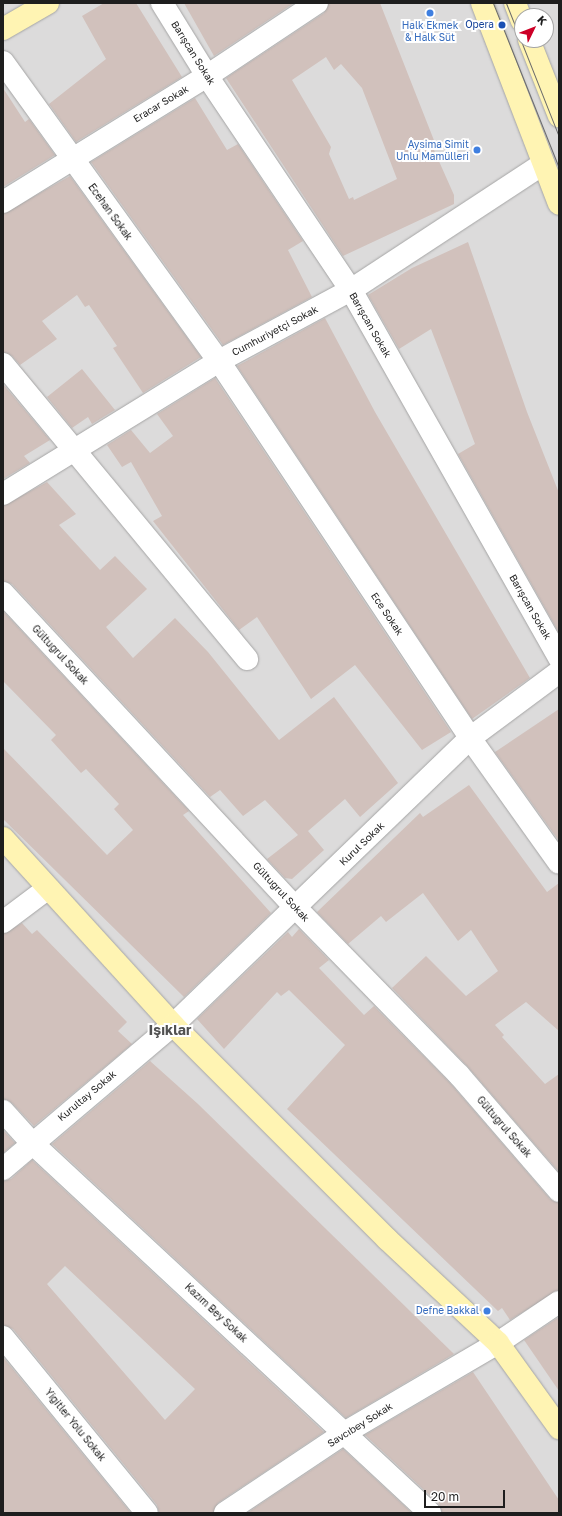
<!DOCTYPE html>
<html>
<head>
<meta charset="utf-8">
<style>
	body { margin:0 }
	#map { position:relative; width:562px; height:1516px; overflow:hidden; background:#f0e9e3; font-family:"Golos Text",sans-serif }
	div>[style] { position:absolute }
	.residential>* { inset:0; background:#dcdbdb }
	.building>* { inset:0; background:#d1c1bc }
	.roads { filter:drop-shadow(0 0 1px #a5a5a5) drop-shadow(0 0 1px #a5a5a5) }
	.minor>* { height:22px; margin:-11px; padding:0 11px; transform-origin:11px; border-radius:11px; background:#fff }
	.secondary>* { height:22px; margin:-11px; padding:0 11px; transform-origin:11px; border-radius:11px; background:#fff4b3 }
	.tram>* { height:1px; margin:-0.5px; padding:0 0.5px; transform-origin:0.5px; border-radius:0.5px; background:#6c6c6c }
	.dots>* { width:11px; height:11px; translate:-50% -50%; box-sizing:border-box; border:2px solid #fff; border-radius:50% }
	span { translate:-50% -50%; white-space:nowrap; text-align:center; line-height:1.15; -webkit-text-stroke:4px #fff; paint-order:stroke }
	.shop-label { font-size:10px; color:#366cbe }
	.right { translate:-100% -50%; text-align:right }
	.transit-label { font-size:10px; color:#164399 }
	.street-label { font-size:10px; color:#1e1e1e }
	.district-label { font-size:14px; color:#515151; font-weight:700 }
	.frame { position:absolute; inset:0; border:4px solid #1e1e1e; pointer-events:none }
	.north { position:absolute; left:514px; top:8px; width:40px; height:40px; box-sizing:border-box; background:#fff; border:1px solid #a5a5a5; border-radius:50%; rotate:47deg; font-size:11px; font-weight:700; line-height:16px; text-align:center; color:#1e1e1e }
	.north::after { content:''; display:block; margin:auto; width:14px; height:18px; background:#cd0027; clip-path:polygon(50% 0,100% 100%,50% 72%,0 100%) }
	.scale { position:absolute; left:424px; top:1490px; width:81px; height:18px; box-sizing:border-box; border:2px solid #1e1e1e; border-top:0; padding-left:5px; font-size:12px; line-height:14px; white-space:nowrap; color:#1e1e1e; -webkit-text-stroke:3px #fff; paint-order:stroke }
</style>
</head>
<body>
<div id="map">
	<div class="residential">
		<div style="clip-path:polygon(evenodd,3px 3px,559px 3px,559px 1513px,3px 1513px,3px 3px,522px 16px,546px 16px,546px 40px,522px 40px,522px 16px)"></div>
	</div>
	<div class="building">
		<div style="clip-path:polygon(104px 3px,136px 3px,182px 77px,76px 142px,49px 104px,106px 59px,82px 16px)"></div>
		<div style="clip-path:polygon(184px 3px,294px 3px,214px 56px)"></div>
		<div style="clip-path:polygon(evenodd,329px 3px,380px 3px,437px 148px,434px 150px,454px 195px,454px 204px,343px 256px,226px 78px,324px 13px,329px 3px,326px 57px,334px 70px,341px 64px,362px 88px,397px 179px,354px 200px,353px 197px,349px 199px,329px 154px,331px 147px,292px 80px,326px 57px)"></div>
		<div style="clip-path:polygon(3px 88px,25px 122px,29px 119px,55px 155px,3px 187px)"></div>
		<div style="clip-path:polygon(195px 98px,227px 150px,238px 144px,303px 241px,288px 250px,312px 297px,223px 345px,91px 162px)"></div>
		<div style="clip-path:polygon(70px 176px,201px 357px,143px 393px,113px 348px,117px 346px,89px 305px,85px 307px,77px 295px,42px 321px,57px 339px,20px 365px,12px 356px,3px 352px,3px 214px)"></div>
		<div style="clip-path:polygon(468px 242px,527px 412px,559px 493px,559px 633px,458px 454px,475px 444px,431px 329px,399px 349px,368px 295px,412px 268px)"></div>
		<div style="clip-path:polygon(325px 318px,375px 412px,530px 678px,472px 719px,237px 366px)"></div>
		<div style="clip-path:polygon(82px 369px,115px 410px,92px 424px,88px 417px,72px 428px,47px 397px)"></div>
		<div style="clip-path:polygon(215px 378px,451px 732px,422px 750px,355px 665px,311px 699px,257px 617px,239px 630px,153px 521px,162px 516px,131px 462px,122px 467px,107px 445px,131px 430px,150px 453px,173px 436px,157px 414px)"></div>
		<div style="clip-path:polygon(3px 384px,50px 440px,24px 456px,30px 463px,3px 479px)"></div>
		<div style="clip-path:polygon(47px 482px,76px 514px,59px 525px,100px 570px,115px 556px,147px 589px,106px 627px,133px 658px,175px 618px,208px 652px,279px 740px,334px 697px,398px 783px,360px 817px,345px 799px,308px 831px,324px 850px,292px 879px,285px 878px,267px 859px,298px 835px,265px 800px,243px 816px,220px 790px,210px 797px,12px 584px,3px 581px,3px 506px)"></div>
		<div style="clip-path:polygon(3px 611px,189px 811px,183px 815px,271px 913px,184px 997px,3px 819px,3px 748px,107px 855px,133px 830px,114px 809px,119px 804px,86px 769px,81px 773px,51px 740px,56px 735px,3px 681px)"></div>
		<div style="clip-path:polygon(559px 709px,559px 841px,495px 752px)"></div>
		<div style="clip-path:polygon(469px 785px,547px 892px,559px 883px,559px 1031px,526px 1002px,495px 1025px,504px 1035px,502px 1037px,545px 1084px,559px 1074px,559px 1172px,468px 1067px,392px 988px,426px 956px,466px 996px,498px 971px,471px 930px,458px 941px,423px 893px,386px 922px,381px 916px,348px 944px,317px 912px,420px 813px,423px 817px)"></div>
		<div style="clip-path:polygon(22px 923px,32px 934px,37px 930px,127px 1022px,118px 1031px,132px 1044px,34px 1126px,12px 1103px,3px 1099px,3px 934px)"></div>
		<div style="clip-path:polygon(299px 929px,329px 960px,319px 968px,364px 1015px,374px 1006px,450px 1083px,550px 1199px,559px 1203px,559px 1290px,510px 1320px,502px 1308px,498px 1311px,287px 1109px,345px 1045px,289px 990px,281px 996px,277px 992px,224px 1049px,197px 1019px,288px 932px,292px 937px)"></div>
		<div style="clip-path:polygon(150px 1061px,198px 1104px,454px 1354px,346px 1418px,52px 1144px)"></div>
		<div style="clip-path:polygon(3px 1130px,15px 1143px,3px 1153px)"></div>
		<div style="clip-path:polygon(evenodd,32px 1160px,324px 1432px,218px 1503px,213px 1513px,159px 1513px,157px 1505px,13px 1329px,3px 1325px,3px 1181px,11px 1179px,32px 1160px,65px 1266px,195px 1389px,165px 1420px,47px 1284px,65px 1266px)"></div>
		<div style="clip-path:polygon(559px 1317px,559px 1391px,524px 1340px)"></div>
		<div style="clip-path:polygon(3px 1357px,131px 1513px,3px 1513px)"></div>
		<div style="clip-path:polygon(473px 1372px,559px 1500px,559px 1513px,442px 1513px,439px 1504px,365px 1435px)"></div>
		<div style="clip-path:polygon(343px 1449px,412px 1513px,247px 1513px)"></div>
	</div>
	<div class="roads">
		<div class="minor">
			<div style="left:162px;top:3px;width:86px;rotate:58.3deg"></div>
			<div style="left:207px;top:76px;width:258px;rotate:56.1deg"></div>
			<div style="left:351px;top:290px;width:423px;rotate:60.5deg"></div>
			<div style="left:3px;top:62px;width:369px;rotate:54.2deg"></div>
			<div style="left:219px;top:361px;width:453px;rotate:56.3deg"></div>
			<div style="left:470px;top:738px;width:153px;rotate:54.5deg"></div>
			<div style="left:3px;top:202px;width:240px;rotate:-31.7deg"></div>
			<div style="left:207px;top:76px;width:132px;rotate:-33.6deg"></div>
			<div style="left:3px;top:364px;width:383px;rotate:50.4deg"></div>
			<div style="left:3px;top:494px;width:254px;rotate:-31.6deg"></div>
			<div style="left:219px;top:361px;width:150px;rotate:-28.3deg"></div>
			<div style="left:351px;top:290px;width:230px;rotate:-33.3deg"></div>
			<div style="left:3px;top:593px;width:430px;rotate:47.1deg"></div>
			<div style="left:296px;top:908px;width:233px;rotate:45.7deg"></div>
			<div style="left:459px;top:1075px;width:153px;rotate:49.2deg"></div>
			<div style="left:3px;top:922px;width:55px;rotate:-36.9deg"></div>
			<div style="left:3px;top:1111px;width:42px;rotate:47.9deg"></div>
			<div style="left:31px;top:1142px;width:545px;rotate:42.92deg"></div>
			<div style="left:3px;top:1169px;width:223px;rotate:-40.3deg"></div>
			<div style="left:173px;top:1025px;width:413px;rotate:-44deg"></div>
			<div style="left:470px;top:738px;width:111px;rotate:-36.6deg"></div>
			<div style="left:3px;top:1337px;width:227px;rotate:50.7deg"></div>
			<div style="left:225px;top:1513px;width:146px;rotate:-33.8deg"></div>
			<div style="left:346px;top:1432px;width:176px;rotate:-30.4deg"></div>
			<div style="left:498px;top:1343px;width:73px;rotate:-33.9deg"></div>
		</div>
		<div class="secondary">
			<div style="left:482px;top:3px;width:215px;rotate:69deg"></div>
			<div style="left:515px;top:3px;width:19px;rotate:69deg"></div>
			<div style="left:3px;top:29px;width:52px;rotate:-30deg"></div>
			<div style="left:529px;top:40px;width:82px;rotate:68.5deg"></div>
			<div style="left:3px;top:838px;width:253px;rotate:47.7deg"></div>
			<div style="left:173px;top:1025px;width:303px;rotate:45deg"></div>
			<div style="left:387px;top:1239px;width:152px;rotate:43.1deg"></div>
			<div style="left:498px;top:1343px;width:105px;rotate:54.3deg"></div>
		</div>
	</div>
	<div class="tram">
		<div style="left:493px;top:3px;width:178px;rotate:68.2deg"></div>
		<div style="left:506px;top:3px;width:144px;rotate:68.4deg"></div>
	</div>
	<div class="dots">
		<div style="left:430px;top:13px;background:#3f7fe0"></div>
		<div style="left:502px;top:25px;background:#1a4fb4"></div>
		<div style="left:477px;top:150px;background:#3f7fe0"></div>
		<div style="left:487px;top:1311px;background:#3f7fe0"></div>
	</div>
	<div class="shop-label">
		<span style="left:430px;top:31px">Halk Ekmek<br>&amp; Halk Süt</span>
		<span class="right" style="left:469px;top:150px">Aysima Simit<br>Unlu Mamülleri</span>
		<span class="right" style="left:479px;top:1311px">Defne Bakkal</span>
	</div>
	<div class="transit-label">
		<span class="right" style="left:494px;top:25px">Opera</span>
	</div>
	<div class="street-label">
		<span style="left:193px;top:53px;rotate:58deg">Barışcan Sokak</span>
		<span style="left:161px;top:104px;rotate:-31deg">Eracar Sokak</span>
		<span style="left:110px;top:212px;rotate:54deg">Ecehan Sokak</span>
		<span style="left:370px;top:325px;rotate:60deg">Barışcan Sokak</span>
		<span style="left:275px;top:331px;rotate:-28deg">Cumhuriyetçi Sokak</span>
		<span style="left:530px;top:607px;rotate:60deg">Barışcan Sokak</span>
		<span style="left:387px;top:614px;rotate:56deg">Ece Sokak</span>
		<span style="left:60px;top:655px;rotate:47deg">Gültuğrul Sokak</span>
		<span style="left:362px;top:844px;rotate:-44deg">Kurul Sokak</span>
		<span style="left:281px;top:892px;rotate:47deg">Gültuğrul Sokak</span>
		<span style="left:87px;top:1096px;rotate:-40deg">Kurultay Sokak</span>
		<span style="left:504px;top:1127px;rotate:49deg">Gültuğrul Sokak</span>
		<span style="left:216px;top:1313px;rotate:43deg">Kazım Bey Sokak</span>
		<span style="left:75px;top:1425px;rotate:51deg">Yiğitler Yolu Sokak</span>
		<span style="left:360px;top:1425px;rotate:-32deg">Savcıbey Sokak</span>
	</div>
	<div class="district-label">
		<span style="left:170px;top:1030px">Işıklar</span>
	</div>
	<div class="frame"></div>
	<div class="north">K</div>
	<div class="scale">20 m</div>
</div>
</body>
</html>
